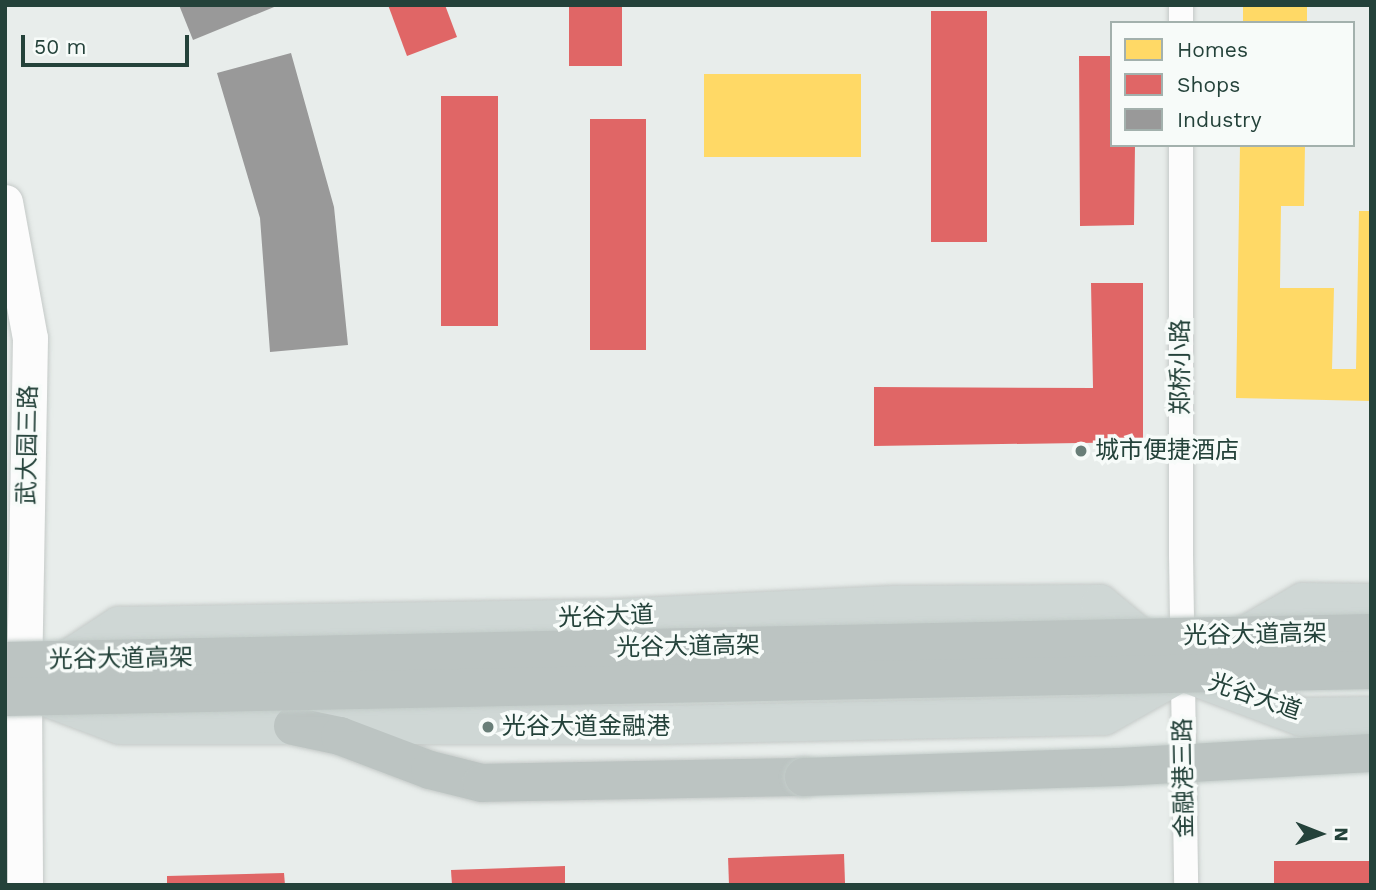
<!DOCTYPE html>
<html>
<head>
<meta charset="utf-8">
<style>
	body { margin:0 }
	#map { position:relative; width:1376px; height:890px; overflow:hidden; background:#e8edeb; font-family:"Work Sans","Noto Sans SC",sans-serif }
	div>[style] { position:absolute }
	.homes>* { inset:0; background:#ffd966; transform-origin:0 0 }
	.shops>* { inset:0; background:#e06666; transform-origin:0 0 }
	.industry>* { inset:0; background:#999 }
	.roads { filter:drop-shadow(0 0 2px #c5cac8) drop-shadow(0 0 2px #c5cac8) }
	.street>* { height:24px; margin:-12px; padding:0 12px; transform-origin:12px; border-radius:12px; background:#fcfcfc }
	.secondary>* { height:35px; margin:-17.5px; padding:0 17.5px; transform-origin:17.5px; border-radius:17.5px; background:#fcfcfc }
	.primary>* { height:38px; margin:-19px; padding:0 19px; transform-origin:19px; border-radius:19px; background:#cfd7d5 }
	.highway>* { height:38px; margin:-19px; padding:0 19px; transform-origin:19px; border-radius:19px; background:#bcc4c2 }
	.bridges { filter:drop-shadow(0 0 2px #c3ccc9) drop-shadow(0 0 2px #c3ccc9) }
	.highway-bridge>* { height:38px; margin:-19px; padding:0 19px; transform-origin:19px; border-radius:19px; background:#bcc4c2 }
	.dots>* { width:19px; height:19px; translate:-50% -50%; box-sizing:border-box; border:4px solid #f7fbf9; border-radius:50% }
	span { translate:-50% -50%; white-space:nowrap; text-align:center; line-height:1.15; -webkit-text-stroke:7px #f7fbf9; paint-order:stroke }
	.street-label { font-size:24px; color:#24423a }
	.poi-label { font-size:24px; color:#24423a }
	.left { translate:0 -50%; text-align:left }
	.frame { position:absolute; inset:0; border:7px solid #24423a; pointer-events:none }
	.legend { position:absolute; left:1110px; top:21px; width:245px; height:126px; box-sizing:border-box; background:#f7fbf9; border:2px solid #a3b1ad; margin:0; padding:9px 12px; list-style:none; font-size:21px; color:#24423a }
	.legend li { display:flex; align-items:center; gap:14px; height:35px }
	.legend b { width:35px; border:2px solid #a3b1ad }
	.north { position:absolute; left:1285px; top:799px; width:70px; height:70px; -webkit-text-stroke:5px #f7fbf9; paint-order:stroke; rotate:91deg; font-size:19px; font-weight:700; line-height:28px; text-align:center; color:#24423a }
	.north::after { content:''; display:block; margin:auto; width:24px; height:32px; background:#24423a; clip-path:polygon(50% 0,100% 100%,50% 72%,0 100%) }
	.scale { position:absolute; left:21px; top:35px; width:168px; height:32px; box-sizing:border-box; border:4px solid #24423a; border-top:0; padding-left:9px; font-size:21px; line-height:24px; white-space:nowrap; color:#24423a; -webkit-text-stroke:5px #f7fbf9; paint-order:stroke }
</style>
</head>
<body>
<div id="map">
	<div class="homes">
		<div style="left:1243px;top:5px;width:64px;height:18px"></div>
		<div style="left:704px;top:74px;width:157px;height:83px"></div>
		<div style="clip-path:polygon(1240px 145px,1305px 145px,1304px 206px,1281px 206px,1280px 288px,1334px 288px,1332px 369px,1356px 369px,1359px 211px,1371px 211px,1371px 401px,1236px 398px)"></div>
	</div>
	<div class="shops">
		<div style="clip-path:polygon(388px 5px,445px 5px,457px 37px,407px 56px)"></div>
		<div style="left:569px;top:5px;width:53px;height:61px"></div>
		<div style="left:987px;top:11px;width:231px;height:56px;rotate:90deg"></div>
		<div style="clip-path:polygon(1079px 56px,1112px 56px,1112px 145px,1135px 145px,1134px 225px,1080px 226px)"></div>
		<div style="left:498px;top:96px;width:230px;height:57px;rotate:90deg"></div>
		<div style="left:646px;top:119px;width:231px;height:56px;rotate:90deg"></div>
		<div style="clip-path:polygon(1091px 283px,1143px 283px,1143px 442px,874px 446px,874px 387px,1093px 388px)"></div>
		<div style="left:844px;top:854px;width:31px;height:116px;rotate:88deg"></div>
		<div style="left:1371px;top:861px;width:24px;height:97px;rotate:90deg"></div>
		<div style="clip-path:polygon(565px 866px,565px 885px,452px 885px,451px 870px)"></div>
		<div style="clip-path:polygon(284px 873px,285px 885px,167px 885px,167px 876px)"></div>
	</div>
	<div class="industry">
		<div style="clip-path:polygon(179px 5px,279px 5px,193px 40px)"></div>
		<div style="clip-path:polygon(291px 53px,334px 207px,348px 345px,270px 352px,260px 218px,217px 73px)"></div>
	</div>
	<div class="roads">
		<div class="street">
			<div style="left:1181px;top:5px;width:18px;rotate:90deg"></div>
			<div style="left:1181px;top:145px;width:410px;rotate:90deg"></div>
			<div style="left:1181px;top:555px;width:330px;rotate:89.1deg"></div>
		</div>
		<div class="secondary">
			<div style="left:5px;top:202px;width:138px;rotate:79.6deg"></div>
			<div style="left:30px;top:338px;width:351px;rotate:91deg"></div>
			<div style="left:24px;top:689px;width:196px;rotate:89.7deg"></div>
		</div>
		<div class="primary">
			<div style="left:1234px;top:642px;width:80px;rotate:-30.1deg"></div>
			<div style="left:1303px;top:602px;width:68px;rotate:0.8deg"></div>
			<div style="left:55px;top:668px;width:77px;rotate:-33.3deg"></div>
			<div style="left:119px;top:626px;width:498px;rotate:-0.9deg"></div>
			<div style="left:617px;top:618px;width:275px;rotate:-2.7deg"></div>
			<div style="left:892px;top:605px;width:208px;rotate:-0.3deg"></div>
			<div style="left:1100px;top:604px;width:75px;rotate:39.6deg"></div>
			<div style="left:43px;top:696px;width:82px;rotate:20.6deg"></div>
			<div style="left:120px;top:725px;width:541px"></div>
			<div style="left:661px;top:725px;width:443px;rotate:-1.2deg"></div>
			<div style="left:1104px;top:716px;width:90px;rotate:-29.4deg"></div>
			<div style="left:1182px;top:672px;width:128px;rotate:20.6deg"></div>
			<div style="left:1302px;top:717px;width:69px;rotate:-0.8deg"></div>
		</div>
		<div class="highway">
			<div style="left:293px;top:726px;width:48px;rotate:12deg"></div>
			<div style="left:340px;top:736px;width:96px;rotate:20.7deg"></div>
			<div style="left:430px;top:770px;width:54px;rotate:14deg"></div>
			<div style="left:482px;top:783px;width:322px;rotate:-1.1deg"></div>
		</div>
	</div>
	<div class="bridges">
		<div class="highway-bridge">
			<div style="left:5px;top:661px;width:1366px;rotate:-1.17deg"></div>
			<div style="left:5px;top:697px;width:1366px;rotate:-1.13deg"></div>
			<div style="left:804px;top:777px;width:315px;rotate:-1.8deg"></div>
			<div style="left:1119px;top:767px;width:252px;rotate:-3.2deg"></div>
		</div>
	</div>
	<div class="dots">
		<div style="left:1081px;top:451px;background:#697e78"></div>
		<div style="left:488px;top:727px;background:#697e78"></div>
	</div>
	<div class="street-label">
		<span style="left:1181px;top:367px;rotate:-90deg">郑桥小路</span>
		<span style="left:28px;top:445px;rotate:-89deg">武大园三路</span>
		<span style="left:606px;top:617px;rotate:-2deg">光谷大道</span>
		<span style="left:1255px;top:635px;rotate:-1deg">光谷大道高架</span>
		<span style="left:688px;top:647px;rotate:-1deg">光谷大道高架</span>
		<span style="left:121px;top:659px;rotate:-1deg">光谷大道高架</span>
		<span style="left:1255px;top:697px;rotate:19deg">光谷大道</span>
		<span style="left:1184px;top:778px;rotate:-91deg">金融港三路</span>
	</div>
	<div class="poi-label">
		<span class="left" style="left:1095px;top:451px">城市便捷酒店</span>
		<span class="left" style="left:502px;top:727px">光谷大道金融港</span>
	</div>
	<div class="frame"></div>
	<ul class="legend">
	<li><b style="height:19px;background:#ffd966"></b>Homes</li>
	<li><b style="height:19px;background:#e06666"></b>Shops</li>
	<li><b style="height:19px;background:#999"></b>Industry</li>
	</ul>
	<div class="north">N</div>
	<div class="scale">50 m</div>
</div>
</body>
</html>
